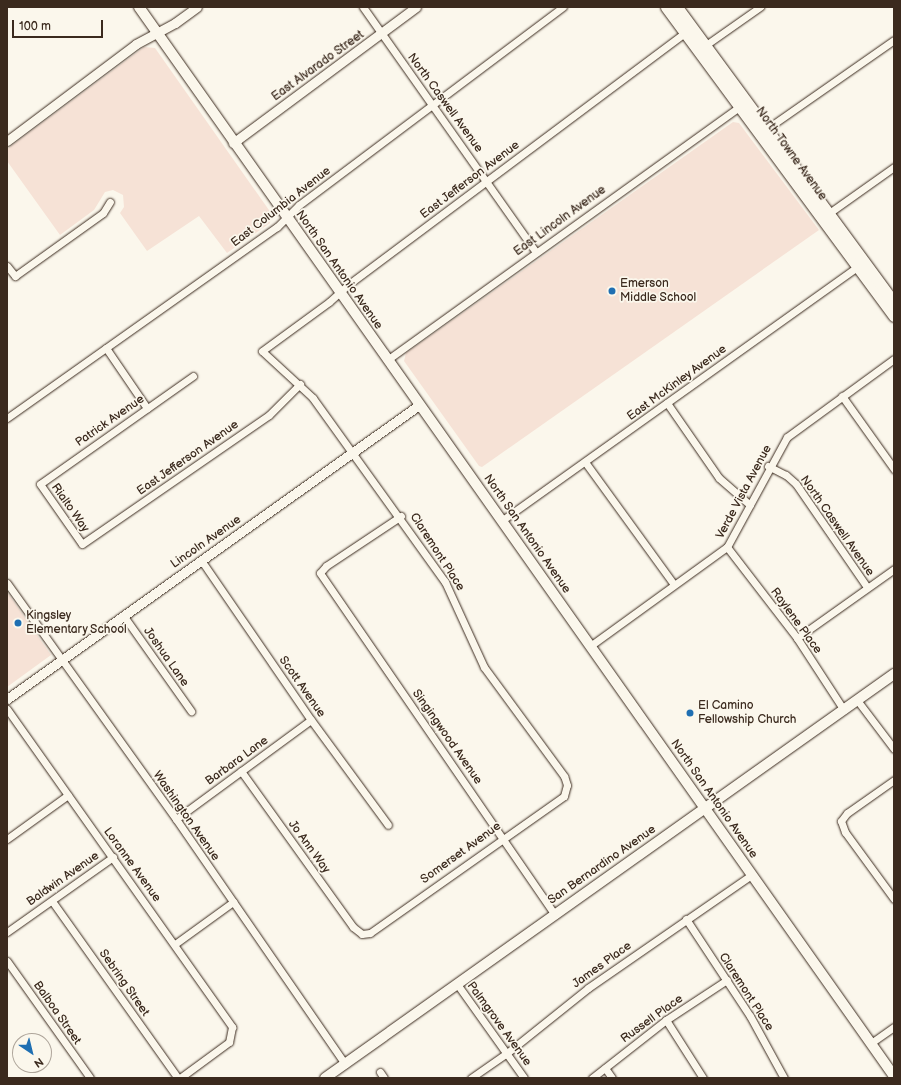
<!DOCTYPE html>
<html>
<head>
<meta charset="utf-8">
<style>
	body { margin:0 }
	#map { position:relative; width:901px; height:1085px; overflow:hidden; background:#fbf7ec; font-family:"Balsamiq Sans",sans-serif }
	div>[style] { position:absolute }
	.built>* { inset:0; background:#f6e2d6 }
	.roads { filter:drop-shadow(0 0 1px #3b2a1e) drop-shadow(0 0 1px #3b2a1e) }
	.minor>* { height:7px; margin:-3.5px; padding:0 3.5px; transform-origin:3.5px; border-radius:3.5px; background:#fbf7ec }
	.tertiary>* { height:9px; margin:-4.5px; padding:0 4.5px; transform-origin:4.5px; border-radius:4.5px; background:#fbf7ec }
	.secondary>* { height:10px; margin:-5px; padding:0 5px; transform-origin:5px; border-radius:5px; background:#fbf7ec }
	.primary>* { height:11px; margin:-5.5px; padding:0 5.5px; transform-origin:5.5px; border-radius:5.5px; background:#fbf7ec }
	.dots>* { width:11px; height:11px; translate:-50% -50%; box-sizing:border-box; border:2px solid #fbf7ec; border-radius:50% }
	span { translate:-50% -50%; white-space:nowrap; text-align:center; line-height:1.15; -webkit-text-stroke:3.5px #fbf7ec; paint-order:stroke }
	.street-label { font-size:12px; color:#3b2a1e }
	.poi-label { font-size:12px; color:#3b2a1e }
	.left { translate:0 -50%; text-align:left }
	.frame { position:absolute; inset:0; border:8px solid #3b2a1e; pointer-events:none }
	.north { position:absolute; left:12px; top:1033px; width:40px; height:40px; box-sizing:border-box; background:#fbf7ec; border:1px solid #aea59a; border-radius:50%; rotate:145deg; font-size:11px; font-weight:700; line-height:16px; text-align:center; color:#3b2a1e }
	.north::after { content:''; display:block; margin:auto; width:14px; height:18px; background:#1f6fb2; clip-path:polygon(50% 0,100% 100%,50% 72%,0 100%) }
	.scale { position:absolute; left:12px; top:20px; width:91px; height:18px; box-sizing:border-box; border:2px solid #3b2a1e; border-top:0; padding-left:5px; font-size:12px; line-height:14px; white-space:nowrap; color:#3b2a1e; -webkit-text-stroke:3px #fbf7ec; paint-order:stroke }
</style>
</head>
<body>
<div id="map">
	<div class="built">
		<div style="clip-path:polygon(144px 47px,155px 48px,271px 213px,270px 223px,227px 253px,199px 216px,147px 251px,120px 213px,124px 207px,123px 195px,113px 190px,105px 192px,94px 210px,60px 235px,7px 161px,7px 149px)"></div>
		<div style="clip-path:polygon(733px 122px,739px 123px,819px 230px,482px 467px,479px 466px,404px 361px,406px 353px)"></div>
		<div style="clip-path:polygon(7px 592px,51px 655px,7px 687px)"></div>
	</div>
	<div class="roads">
		<div class="minor">
			<div style="left:363px;top:7px;width:300px;rotate:54.8deg"></div>
			<div style="left:703px;top:47px;width:70px;rotate:-35.1deg"></div>
			<div style="left:765px;top:130px;width:157px;rotate:-34.9deg"></div>
			<div style="left:829px;top:213px;width:80px;rotate:-35.3deg"></div>
			<div style="left:7px;top:266px;width:13px;rotate:51deg"></div>
			<div style="left:15px;top:276px;width:108px;rotate:-35.6deg"></div>
			<div style="left:103px;top:213px;width:13px;rotate:-58deg"></div>
			<div style="left:106px;top:348px;width:73px;rotate:55.7deg"></div>
			<div style="left:387px;top:360px;width:438px;rotate:-35.7deg"></div>
			<div style="left:193px;top:376px;width:187px;rotate:144.8deg"></div>
			<div style="left:40px;top:484px;width:73px;rotate:55deg"></div>
			<div style="left:82px;top:544px;width:227px;rotate:-34.6deg"></div>
			<div style="left:269px;top:415px;width:44px;rotate:-45deg"></div>
			<div style="left:842px;top:396px;width:90px;rotate:54.5deg"></div>
			<div style="left:667px;top:403px;width:91px;rotate:55.3deg"></div>
			<div style="left:719px;top:478px;width:41px;rotate:41.1deg"></div>
			<div style="left:7px;top:418px;width:331px;rotate:-35.3deg"></div>
			<div style="left:277px;top:227px;width:31px;rotate:-45deg"></div>
			<div style="left:299px;top:205px;width:330px;rotate:-36.9deg"></div>
			<div style="left:585px;top:462px;width:150px;rotate:54deg"></div>
			<div style="left:768px;top:466px;width:20px;rotate:27deg"></div>
			<div style="left:786px;top:475px;width:13px;rotate:42deg"></div>
			<div style="left:796px;top:484px;width:125px;rotate:55.4deg"></div>
			<div style="left:401px;top:516px;width:90px;rotate:146.3deg"></div>
			<div style="left:326px;top:566px;width:9px;rotate:131deg"></div>
			<div style="left:320px;top:573px;width:415px;rotate:55.5deg"></div>
			<div style="left:501px;top:521px;width:441px;rotate:-35.5deg"></div>
			<div style="left:727px;top:547px;width:115px;rotate:52.4deg"></div>
			<div style="left:797px;top:638px;width:86px;rotate:56.9deg"></div>
			<div style="left:201px;top:560px;width:194px;rotate:55.5deg"></div>
			<div style="left:311px;top:720px;width:130px;rotate:53.7deg"></div>
			<div style="left:7px;top:583px;width:290px;rotate:54.4deg"></div>
			<div style="left:176px;top:819px;width:298px;rotate:55.4deg"></div>
			<div style="left:123px;top:615px;width:118px;rotate:54.7deg"></div>
			<div style="left:797px;top:638px;width:119px;rotate:-35.4deg"></div>
			<div style="left:590px;top:646px;width:169px;rotate:-35.9deg"></div>
			<div style="left:727px;top:547px;width:125px;rotate:-61.4deg"></div>
			<div style="left:787px;top:437px;width:132px;rotate:-36.1deg"></div>
			<div style="left:857px;top:700px;width:61px;rotate:52.9deg"></div>
			<div style="left:7px;top:709px;width:390px;rotate:54.7deg"></div>
			<div style="left:232px;top:1027px;width:15px;rotate:101deg"></div>
			<div style="left:229px;top:1042px;width:61px;rotate:143.7deg"></div>
			<div style="left:241px;top:771px;width:192px;rotate:54.3deg"></div>
			<div style="left:353px;top:927px;width:11px;rotate:38deg"></div>
			<div style="left:362px;top:934px;width:8px;rotate:-7deg"></div>
			<div style="left:370px;top:933px;width:237px;rotate:-35.2deg"></div>
			<div style="left:564px;top:796px;width:11px;rotate:-75deg"></div>
			<div style="left:567px;top:785px;width:9px;rotate:-108deg"></div>
			<div style="left:564px;top:776px;width:135px;rotate:-126.3deg"></div>
			<div style="left:484px;top:667px;width:94px;rotate:-114.6deg"></div>
			<div style="left:445px;top:582px;width:226px;rotate:-125.7deg"></div>
			<div style="left:313px;top:398px;width:69px;rotate:-137.3deg"></div>
			<div style="left:262px;top:351px;width:83px;rotate:-36.2deg"></div>
			<div style="left:329px;top:302px;width:27px;rotate:-42deg"></div>
			<div style="left:349px;top:284px;width:422px;rotate:-36.8deg"></div>
			<div style="left:894px;top:780px;width:57px;rotate:144.9deg"></div>
			<div style="left:847px;top:813px;width:10px;rotate:127deg"></div>
			<div style="left:841px;top:821px;width:12px;rotate:70deg"></div>
			<div style="left:845px;top:832px;width:83px;rotate:53.8deg"></div>
			<div style="left:176px;top:819px;width:167px;rotate:-36.3deg"></div>
			<div style="left:7px;top:839px;width:75px;rotate:-35.8deg"></div>
			<div style="left:52px;top:901px;width:217px;rotate:54.6deg"></div>
			<div style="left:686px;top:919px;width:116px;rotate:56.6deg"></div>
			<div style="left:750px;top:1016px;width:71px;rotate:61.3deg"></div>
			<div style="left:7px;top:932px;width:130px;rotate:-35.3deg"></div>
			<div style="left:175px;top:944px;width:72px;rotate:-35.9deg"></div>
			<div style="left:7px;top:961px;width:143px;rotate:54.6deg"></div>
			<div style="left:457px;top:984px;width:115px;rotate:54.5deg"></div>
			<div style="left:666px;top:1020px;width:69px;rotate:57.5deg"></div>
			<div style="left:871px;top:1043px;width:28px;rotate:-35deg"></div>
			<div style="left:605px;top:1068px;width:12px;rotate:55deg"></div>
			<div style="left:380px;top:1072px;width:7px;rotate:56deg"></div>
			<div style="left:471px;top:1078px;width:44px;rotate:-34.8deg"></div>
			<div style="left:507px;top:1053px;width:104px;rotate:-38.7deg"></div>
			<div style="left:588px;top:988px;width:198px;rotate:-34.7deg"></div>
			<div style="left:592px;top:1078px;width:94px;rotate:-38.1deg"></div>
			<div style="left:666px;top:1020px;width:73px;rotate:-33.3deg"></div>
		</div>
		<div class="tertiary">
			<div style="left:7px;top:141px;width:161px;rotate:-36.9deg"></div>
			<div style="left:136px;top:44px;width:44px;rotate:-28.3deg"></div>
			<div style="left:175px;top:23px;width:27px;rotate:-36deg"></div>
			<div style="left:233px;top:143px;width:228px;rotate:-36.6deg"></div>
			<div style="left:7px;top:699px;width:506px;rotate:-35.51deg"></div>
		</div>
		<div class="secondary">
			<div style="left:139px;top:7px;width:1309px;rotate:54.77deg"></div>
			<div style="left:325px;top:1078px;width:698px;rotate:-35.38deg"></div>
		</div>
		<div class="primary">
			<div style="left:666px;top:7px;width:384px;rotate:53.6deg"></div>
			<div style="left:677px;top:7px;width:366px;rotate:53.7deg"></div>
		</div>
	</div>
	<div class="dots">
		<div style="left:612px;top:291px;background:#1f6fb2"></div>
		<div style="left:18px;top:623px;background:#1f6fb2"></div>
		<div style="left:690px;top:713px;background:#1f6fb2"></div>
	</div>
	<div class="street-label">
		<span style="left:318px;top:66px;rotate:-36deg">East Alvarado Street</span>
		<span style="left:445px;top:103px;rotate:54deg">North Caswell Avenue</span>
		<span style="left:791px;top:154px;rotate:54deg">North Towne Avenue</span>
		<span style="left:470px;top:180px;rotate:-37deg">East Jefferson Avenue</span>
		<span style="left:281px;top:207px;rotate:-38deg">East Columbia Avenue</span>
		<span style="left:560px;top:221px;rotate:-36deg">East Lincoln Avenue</span>
		<span style="left:339px;top:270px;rotate:55deg">North San Antonio Avenue</span>
		<span style="left:677px;top:383px;rotate:-36deg">East McKinley Avenue</span>
		<span style="left:110px;top:421px;rotate:-35deg">Patrick Avenue</span>
		<span style="left:188px;top:458px;rotate:-35deg">East Jefferson Avenue</span>
		<span style="left:744px;top:492px;rotate:-62deg">Verde Vista Avenue</span>
		<span style="left:70px;top:508px;rotate:55deg">Rialto Way</span>
		<span style="left:837px;top:526px;rotate:55deg">North Caswell Avenue</span>
		<span style="left:527px;top:534px;rotate:55deg">North San Antonio Avenue</span>
		<span style="left:206px;top:542px;rotate:-35deg">Lincoln Avenue</span>
		<span style="left:437px;top:552px;rotate:57deg">Claremont Place</span>
		<span style="left:796px;top:621px;rotate:54deg">Raylene Place</span>
		<span style="left:166px;top:657px;rotate:55deg">Joshua Lane</span>
		<span style="left:302px;top:687px;rotate:55deg">Scott Avenue</span>
		<span style="left:447px;top:737px;rotate:55deg">Singingwood Avenue</span>
		<span style="left:237px;top:761px;rotate:-36deg">Barbara Lane</span>
		<span style="left:714px;top:799px;rotate:55deg">North San Antonio Avenue</span>
		<span style="left:186px;top:816px;rotate:55deg">Washington Avenue</span>
		<span style="left:309px;top:847px;rotate:54deg">Jo Ann Way</span>
		<span style="left:461px;top:853px;rotate:-36deg">Somerset Avenue</span>
		<span style="left:132px;top:865px;rotate:54deg">Loranne Avenue</span>
		<span style="left:602px;top:865px;rotate:-35deg">San Bernardino Avenue</span>
		<span style="left:63px;top:879px;rotate:-35deg">Baldwin Avenue</span>
		<span style="left:602px;top:965px;rotate:-36deg">James Place</span>
		<span style="left:124px;top:983px;rotate:55deg">Sebring Street</span>
		<span style="left:746px;top:992px;rotate:57deg">Claremont Place</span>
		<span style="left:57px;top:1013px;rotate:55deg">Balboa Street</span>
		<span style="left:652px;top:1019px;rotate:-36deg">Russell Place</span>
		<span style="left:499px;top:1024px;rotate:54deg">Palmgrove Avenue</span>
	</div>
	<div class="poi-label">
		<span class="left" style="left:620px;top:291px">Emerson<br>Middle School</span>
		<span class="left" style="left:26px;top:623px">Kingsley<br>Elementary School</span>
		<span class="left" style="left:698px;top:713px">El Camino<br>Fellowship Church</span>
	</div>
	<div class="frame"></div>
	<div class="north">N</div>
	<div class="scale">100 m</div>
</div>
</body>
</html>
